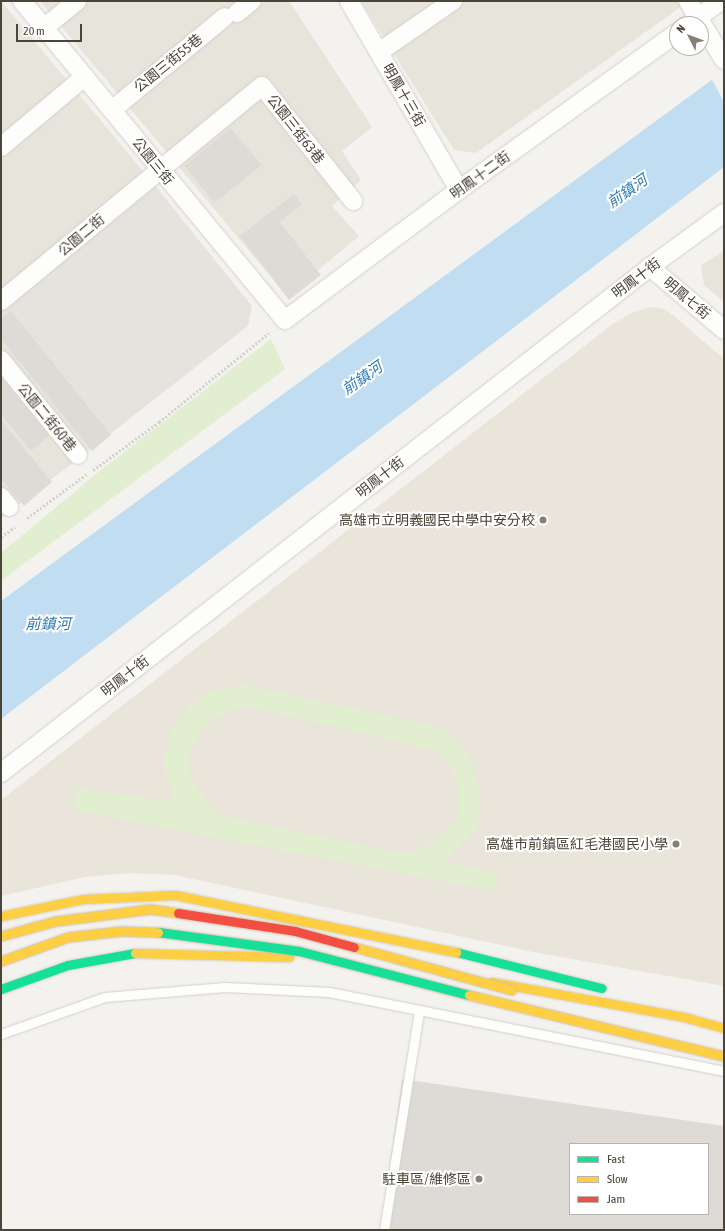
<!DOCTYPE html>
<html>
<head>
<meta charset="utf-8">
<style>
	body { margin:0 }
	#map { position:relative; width:725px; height:1231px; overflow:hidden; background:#f4f2ee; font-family:"Asap Condensed","Noto Sans TC",sans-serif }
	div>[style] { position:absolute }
	.residential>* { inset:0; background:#e7e4dc }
	.education>* { inset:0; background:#eae5da }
	.green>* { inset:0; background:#e1eecf }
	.parking>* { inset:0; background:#e6e3df }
	.water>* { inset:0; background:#c0ddf1 }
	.pier>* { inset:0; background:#f4f2ee }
	.building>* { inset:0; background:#dedbd6; transform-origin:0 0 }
	.path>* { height:2.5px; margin-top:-1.25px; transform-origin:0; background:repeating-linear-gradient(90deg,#d3d2cc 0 2px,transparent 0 4px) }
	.roads { filter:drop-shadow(0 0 1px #d2d0cb) drop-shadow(0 0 1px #d2d0cb) }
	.lane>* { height:9px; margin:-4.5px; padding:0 4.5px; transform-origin:4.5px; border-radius:4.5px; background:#fdfdfc }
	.street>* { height:18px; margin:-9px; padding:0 9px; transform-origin:9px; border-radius:9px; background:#fdfdfc }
	.fast>* { height:9px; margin:-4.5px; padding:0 4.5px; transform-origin:4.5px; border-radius:4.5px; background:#16e098 }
	.slow>* { height:9px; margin:-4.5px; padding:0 4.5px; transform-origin:4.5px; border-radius:4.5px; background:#ffcf43 }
	.bridges { filter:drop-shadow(0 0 1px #ccbfa9) drop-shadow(0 0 1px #ccbfa9) }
	.fast-bridge>* { height:9px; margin:-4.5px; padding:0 4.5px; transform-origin:4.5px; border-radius:4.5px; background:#16e098 }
	.slow-bridge>* { height:9px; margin:-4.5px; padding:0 4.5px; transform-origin:4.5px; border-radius:4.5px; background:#ffcf43 }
	.jam-bridge>* { height:9px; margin:-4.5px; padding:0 4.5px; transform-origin:4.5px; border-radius:4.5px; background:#f24e42 }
	.dots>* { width:11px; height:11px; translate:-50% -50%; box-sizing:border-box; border:2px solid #fff; border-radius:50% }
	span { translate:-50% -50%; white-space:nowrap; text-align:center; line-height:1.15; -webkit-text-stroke:4px #fff; paint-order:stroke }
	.street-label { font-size:14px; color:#4b4439 }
	.poi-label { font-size:14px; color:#4b4439 }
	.right { translate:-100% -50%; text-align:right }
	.water-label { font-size:15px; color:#2e7ab2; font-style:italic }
	.frame { position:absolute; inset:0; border:2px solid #4b4439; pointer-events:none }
	.legend { position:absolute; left:569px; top:1143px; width:140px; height:72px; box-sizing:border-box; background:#fff; border:1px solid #b7b4b0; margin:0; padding:5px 7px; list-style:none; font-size:12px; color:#4b4439 }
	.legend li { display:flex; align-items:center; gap:8px; height:20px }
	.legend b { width:20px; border:1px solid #b7b4b0 }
	.north { position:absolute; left:669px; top:16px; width:40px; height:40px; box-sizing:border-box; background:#fff; border:1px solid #b7b4b0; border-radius:50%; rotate:312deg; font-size:11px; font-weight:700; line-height:16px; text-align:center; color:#4b4439 }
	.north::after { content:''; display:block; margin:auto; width:14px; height:18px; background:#868178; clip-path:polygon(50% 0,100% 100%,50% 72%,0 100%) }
	.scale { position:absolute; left:16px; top:24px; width:66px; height:18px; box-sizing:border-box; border:2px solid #4b4439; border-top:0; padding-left:5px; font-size:12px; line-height:14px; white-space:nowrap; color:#4b4439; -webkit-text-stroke:3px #fff; paint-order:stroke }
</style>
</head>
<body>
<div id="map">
	<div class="residential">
		<div style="clip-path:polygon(1px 1px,153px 183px,1px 306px)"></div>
		<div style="clip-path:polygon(40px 1px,289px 1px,372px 127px,342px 151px,361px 180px,332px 206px,359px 236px,287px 296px)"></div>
		<div style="clip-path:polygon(361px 1px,689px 1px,476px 153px,454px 150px)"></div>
		<div style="clip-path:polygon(724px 251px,724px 302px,704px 285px,701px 265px)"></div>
		<div style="clip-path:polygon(1px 322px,96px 445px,1px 518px)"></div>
	</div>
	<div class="education">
		<div style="clip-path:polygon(652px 307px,664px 309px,673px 315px,724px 359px,724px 986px,533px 952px,175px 875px,130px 873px,85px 877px,1px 896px,1px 800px,614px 323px,633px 312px)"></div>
	</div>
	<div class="green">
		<div style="clip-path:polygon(271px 339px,285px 369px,1px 581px,1px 553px,96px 474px)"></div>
		<div style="clip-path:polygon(evenodd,245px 685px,442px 728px,459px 743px,469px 758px,479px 790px,481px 809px,477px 826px,444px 862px,498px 873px,495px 891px,73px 810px,76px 788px,174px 802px,164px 765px,170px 730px,190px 706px,208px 692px,245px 685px,249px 706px,436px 751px,449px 762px,456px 778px,459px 796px,458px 815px,446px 832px,423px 849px,403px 854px,223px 816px,209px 806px,189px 773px,189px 751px,200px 732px,215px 719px,231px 709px,249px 706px)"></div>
	</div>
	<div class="parking">
		<div style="clip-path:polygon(153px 183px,252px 306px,248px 326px,96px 445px,1px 322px,1px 306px)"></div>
	</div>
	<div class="water">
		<div style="clip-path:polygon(724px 71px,724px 167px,1px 719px,1px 601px)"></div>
	</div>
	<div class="pier">
		<div style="clip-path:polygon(724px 69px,724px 102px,711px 78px)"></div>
	</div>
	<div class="building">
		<div style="left:231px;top:128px;width:48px;height:60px;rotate:51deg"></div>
		<div style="clip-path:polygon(294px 194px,302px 204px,280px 222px,321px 275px,289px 300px,240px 236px)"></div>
		<div style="clip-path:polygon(11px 311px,111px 435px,92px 451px,1px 339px,1px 319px)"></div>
		<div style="clip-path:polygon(1px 377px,49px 436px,31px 451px,1px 414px)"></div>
		<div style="clip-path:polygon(1px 420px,52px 482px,24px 506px,1px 479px)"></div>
		<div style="clip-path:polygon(evenodd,402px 1079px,724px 1126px,724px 1230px,381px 1230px,402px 1079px,570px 1144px,708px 1144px,708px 1214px,570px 1214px,570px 1144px)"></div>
	</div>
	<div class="path">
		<div style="left:93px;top:470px;width:82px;rotate:-36deg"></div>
		<div style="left:159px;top:422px;width:141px;rotate:-39deg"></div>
		<div style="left:27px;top:518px;width:74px;rotate:-36.3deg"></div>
		<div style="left:1px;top:537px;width:17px;rotate:-36deg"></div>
	</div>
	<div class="roads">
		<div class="lane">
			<div style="left:1px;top:1034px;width:110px;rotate:-19.6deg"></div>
			<div style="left:105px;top:997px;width:120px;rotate:-4.8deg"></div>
			<div style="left:225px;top:987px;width:104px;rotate:2.8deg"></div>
			<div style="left:329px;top:992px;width:403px;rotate:11.3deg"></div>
			<div style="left:384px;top:1230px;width:221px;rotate:-80.9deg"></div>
		</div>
		<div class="street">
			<div style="left:22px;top:1px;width:413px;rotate:50.5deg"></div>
			<div style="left:285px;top:320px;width:217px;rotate:-36.8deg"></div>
			<div style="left:459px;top:190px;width:269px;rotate:-35.8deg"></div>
			<div style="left:349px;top:1px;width:219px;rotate:59.8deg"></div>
			<div style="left:688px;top:1px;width:69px;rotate:58.6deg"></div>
			<div style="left:237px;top:13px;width:19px;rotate:-39deg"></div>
			<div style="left:689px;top:24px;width:39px;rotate:-36deg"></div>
			<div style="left:44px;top:28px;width:43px;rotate:-39.3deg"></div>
			<div style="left:379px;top:52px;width:90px;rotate:-34.6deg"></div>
			<div style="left:112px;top:110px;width:146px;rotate:-39.5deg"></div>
			<div style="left:1px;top:147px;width:109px;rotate:-40.1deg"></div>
			<div style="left:650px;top:267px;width:97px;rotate:40.4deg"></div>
			<div style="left:1px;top:301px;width:338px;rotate:-39.5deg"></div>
			<div style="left:262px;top:86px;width:147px;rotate:51.6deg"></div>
			<div style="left:1px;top:360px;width:122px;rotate:51deg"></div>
			<div style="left:1px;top:497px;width:13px;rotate:51deg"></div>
			<div style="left:1px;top:773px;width:823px;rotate:-37.94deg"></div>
			<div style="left:650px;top:267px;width:92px;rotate:-36.1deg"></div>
		</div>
		<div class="fast">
			<div style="left:456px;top:952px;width:150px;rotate:13.9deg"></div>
			<div style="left:1px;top:989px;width:71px;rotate:-19.7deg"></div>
			<div style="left:68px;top:965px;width:68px;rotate:-10.2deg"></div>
		</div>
		<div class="slow">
			<div style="left:175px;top:895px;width:287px;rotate:11.5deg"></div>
			<div style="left:1px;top:916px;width:84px;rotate:-11.7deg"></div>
			<div style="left:83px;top:899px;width:92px;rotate:-2.5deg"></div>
			<div style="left:135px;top:953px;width:154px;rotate:1.5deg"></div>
			<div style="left:492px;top:982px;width:195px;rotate:10.3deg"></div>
			<div style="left:684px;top:1017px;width:41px;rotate:15.4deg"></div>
		</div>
	</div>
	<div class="bridges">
		<div class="fast-bridge">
			<div style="left:158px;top:932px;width:142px;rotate:7.7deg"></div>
			<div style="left:299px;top:951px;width:176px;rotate:14.5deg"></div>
		</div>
		<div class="slow-bridge">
			<div style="left:1px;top:936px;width:57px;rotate:-15.3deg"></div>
			<div style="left:56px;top:921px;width:95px;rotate:-7.3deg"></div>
			<div style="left:150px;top:909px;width:28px;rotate:8deg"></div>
			<div style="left:354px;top:947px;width:163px;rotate:15.3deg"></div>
			<div style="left:1px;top:961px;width:71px;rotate:-19.7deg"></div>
			<div style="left:68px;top:937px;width:53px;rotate:-6.5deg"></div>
			<div style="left:121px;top:931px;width:37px;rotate:2deg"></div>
			<div style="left:469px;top:995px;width:262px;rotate:13.5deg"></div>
		</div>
		<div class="jam-bridge">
			<div style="left:178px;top:913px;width:118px;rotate:8.7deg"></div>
			<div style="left:295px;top:931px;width:61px;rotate:15.2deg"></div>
		</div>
	</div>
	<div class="dots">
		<div style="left:543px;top:520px;background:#868178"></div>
		<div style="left:676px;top:844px;background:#868178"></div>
		<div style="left:479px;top:1179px;background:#868178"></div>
	</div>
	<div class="street-label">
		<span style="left:168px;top:63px;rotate:-39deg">公園三街55巷</span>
		<span style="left:404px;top:95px;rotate:60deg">明鳳十三街</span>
		<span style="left:296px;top:129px;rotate:52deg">公園三街63巷</span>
		<span style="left:153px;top:161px;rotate:51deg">公園三街</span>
		<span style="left:480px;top:175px;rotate:-36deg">明鳳十二街</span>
		<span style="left:81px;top:235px;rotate:-40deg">公園二街</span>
		<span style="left:636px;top:278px;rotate:-37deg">明鳳十街</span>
		<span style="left:687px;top:298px;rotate:40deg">明鳳七街</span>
		<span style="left:47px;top:417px;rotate:51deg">公園二街60巷</span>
		<span style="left:380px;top:477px;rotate:-38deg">明鳳十街</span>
		<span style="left:125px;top:676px;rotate:-38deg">明鳳十街</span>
	</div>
	<div class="poi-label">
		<span class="right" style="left:535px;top:520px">高雄市立明義國民中學中安分校</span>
		<span class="right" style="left:668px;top:844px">高雄市前鎮區紅毛港國民小學</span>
		<span class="right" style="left:471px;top:1179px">駐車區/維修區</span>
	</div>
	<div class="water-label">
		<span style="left:627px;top:191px;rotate:-35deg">前鎮河</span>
		<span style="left:362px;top:378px;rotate:-35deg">前鎮河</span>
		<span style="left:48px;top:624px">前鎮河</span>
	</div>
	<div class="frame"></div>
	<ul class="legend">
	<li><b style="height:5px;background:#16e098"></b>Fast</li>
	<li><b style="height:5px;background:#ffcf43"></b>Slow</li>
	<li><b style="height:5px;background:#f24e42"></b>Jam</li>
	</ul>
	<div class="north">N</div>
	<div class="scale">20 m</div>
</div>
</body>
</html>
